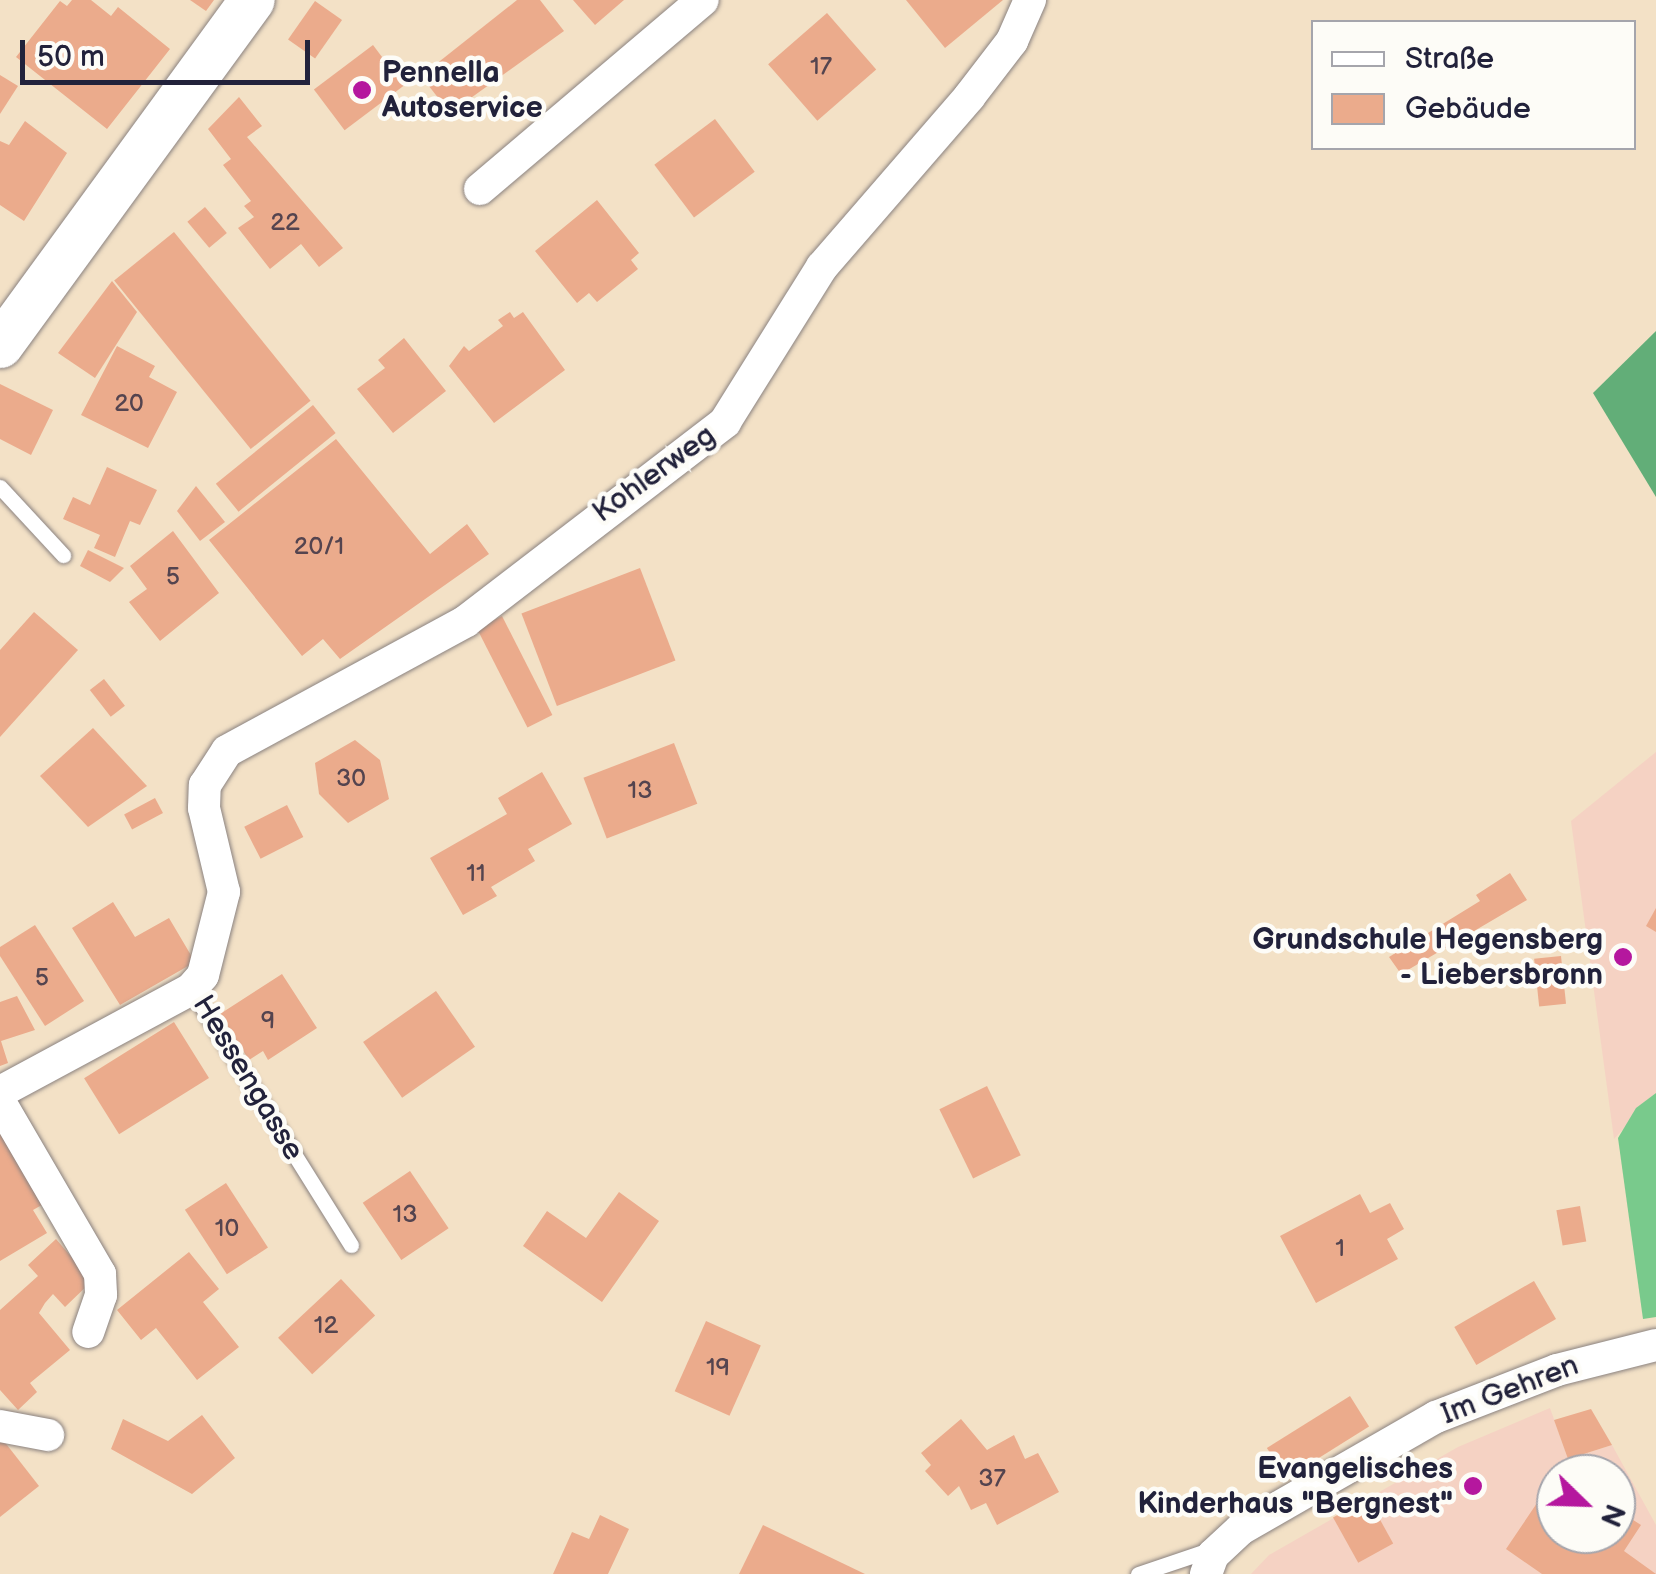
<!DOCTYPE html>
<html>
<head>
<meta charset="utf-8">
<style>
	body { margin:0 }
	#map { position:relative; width:1656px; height:1574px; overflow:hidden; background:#f3e1c6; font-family:"Balsamiq Sans",sans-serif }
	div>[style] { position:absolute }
	.built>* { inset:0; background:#f5d2c3 }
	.green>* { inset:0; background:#79ca8c }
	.forest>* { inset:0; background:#62ae78 }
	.building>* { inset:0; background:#ebab8c; transform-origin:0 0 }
	.roads { filter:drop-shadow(0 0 2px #8a8280) drop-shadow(0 0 2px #8a8280) }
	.lane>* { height:15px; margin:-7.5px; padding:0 7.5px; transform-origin:7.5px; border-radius:7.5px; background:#fff }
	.street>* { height:32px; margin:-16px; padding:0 16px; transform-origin:16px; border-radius:16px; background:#fff }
	.secondary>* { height:45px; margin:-22.5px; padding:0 22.5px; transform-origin:22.5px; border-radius:22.5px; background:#fff }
	.dots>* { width:28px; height:28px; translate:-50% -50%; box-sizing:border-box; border:5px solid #fdfcf7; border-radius:50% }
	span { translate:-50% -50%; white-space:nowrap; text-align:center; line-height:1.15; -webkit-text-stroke:9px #fdfcf7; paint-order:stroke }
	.number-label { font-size:25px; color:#54444f }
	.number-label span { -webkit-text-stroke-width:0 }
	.poi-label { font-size:30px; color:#22223b; font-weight:700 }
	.left { translate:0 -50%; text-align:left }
	.right { translate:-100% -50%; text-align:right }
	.street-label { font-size:30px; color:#22223b }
	.legend { position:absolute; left:1311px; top:20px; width:325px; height:130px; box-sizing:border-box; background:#fdfcf7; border:2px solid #a5a5ac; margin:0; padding:12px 18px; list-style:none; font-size:30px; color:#22223b }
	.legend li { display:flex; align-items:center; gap:20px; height:50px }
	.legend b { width:50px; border:2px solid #a5a5ac }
	.north { position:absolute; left:1536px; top:1454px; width:100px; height:100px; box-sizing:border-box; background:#fdfcf7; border:2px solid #a5a5ac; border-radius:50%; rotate:113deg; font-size:28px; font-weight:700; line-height:40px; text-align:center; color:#22223b }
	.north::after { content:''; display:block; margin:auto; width:35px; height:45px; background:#b5179e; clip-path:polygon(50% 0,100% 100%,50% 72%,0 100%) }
	.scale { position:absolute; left:20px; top:40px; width:290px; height:45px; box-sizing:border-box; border:5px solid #22223b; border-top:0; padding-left:12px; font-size:30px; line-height:35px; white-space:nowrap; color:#22223b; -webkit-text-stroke:8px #fdfcf7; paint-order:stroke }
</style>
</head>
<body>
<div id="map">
	<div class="built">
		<div style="clip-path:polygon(1656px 752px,1656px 1093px,1614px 1139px,1571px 821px)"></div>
		<div style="clip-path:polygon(evenodd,1550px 1408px,1568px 1459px,1612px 1445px,1656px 1525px,1656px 1574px,1251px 1574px,1269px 1555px,1458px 1447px,1550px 1408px,1556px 1474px,1616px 1474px,1616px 1534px,1556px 1534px,1556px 1474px)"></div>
	</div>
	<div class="green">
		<div style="clip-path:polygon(1656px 1093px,1656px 1317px,1643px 1319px,1618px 1138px,1636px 1108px)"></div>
	</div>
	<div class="forest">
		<div style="clip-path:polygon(1656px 331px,1656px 497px,1593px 393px)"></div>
	</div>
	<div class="building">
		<div style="clip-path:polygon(72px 0,91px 0,111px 16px,118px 7px,170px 49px,107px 129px,16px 57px,60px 1px,67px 6px)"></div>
		<div style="clip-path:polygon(190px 0,214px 0,206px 11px)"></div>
		<div style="clip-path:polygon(517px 0,540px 0,564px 31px,450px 113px,421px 76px)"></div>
		<div style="clip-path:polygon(573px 0,624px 0,595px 25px)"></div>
		<div style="clip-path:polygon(906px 0,1003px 0,945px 48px)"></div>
		<div style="left:315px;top:1px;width:33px;height:47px;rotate:35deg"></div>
		<div style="left:827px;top:13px;width:75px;height:78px;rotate:49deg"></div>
		<div style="left:373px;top:45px;width:51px;height:74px;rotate:53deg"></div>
		<div style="clip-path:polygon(0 75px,18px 86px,0 114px)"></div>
		<div style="clip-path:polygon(239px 97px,262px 126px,247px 137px,343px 248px,319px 267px,301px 244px,270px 269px,238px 228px,254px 217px,244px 206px,251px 201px,223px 165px,231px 159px,208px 129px)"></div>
		<div style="left:715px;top:119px;width:66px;height:76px;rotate:53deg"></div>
		<div style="clip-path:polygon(25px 121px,67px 153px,24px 221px,0 205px,0 141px,9px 145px)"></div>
		<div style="clip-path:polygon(597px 200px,639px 253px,631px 260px,638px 269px,597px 302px,589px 293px,577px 303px,535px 251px)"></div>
		<div style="left:205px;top:207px;width:34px;height:23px;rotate:50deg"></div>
		<div style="left:174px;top:232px;width:217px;height:77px;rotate:51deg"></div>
		<div style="clip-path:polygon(112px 281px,137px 312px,95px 378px,58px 353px)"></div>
		<div style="clip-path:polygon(510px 312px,514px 318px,523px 312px,565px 370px,494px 423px,449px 366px,464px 346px,469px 351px,503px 326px,498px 320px)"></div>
		<div style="clip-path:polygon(404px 338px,446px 391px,393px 433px,357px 389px,385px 368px,378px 360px)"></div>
		<div style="clip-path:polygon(117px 346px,155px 366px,149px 377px,177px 392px,148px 448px,81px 415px)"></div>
		<div style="clip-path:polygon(0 384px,53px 410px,31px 455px,0 439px)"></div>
		<div style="left:313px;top:405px;width:36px;height:125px;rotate:51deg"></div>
		<div style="clip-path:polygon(336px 439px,430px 554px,467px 524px,489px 554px,340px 659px,323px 639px,302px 656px,209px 540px)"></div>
		<div style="clip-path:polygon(107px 467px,157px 490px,140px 525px,130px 521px,115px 557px,94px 548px,100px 535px,63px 519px,73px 497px,90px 505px)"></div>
		<div style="clip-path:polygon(196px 486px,225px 522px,200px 541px,177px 511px)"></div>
		<div style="clip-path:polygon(173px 531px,219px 593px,160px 641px,129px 602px,147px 589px,130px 566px)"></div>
		<div style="clip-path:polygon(88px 550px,124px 568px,110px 582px,80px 566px)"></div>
		<div style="left:640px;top:568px;width:99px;height:127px;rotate:69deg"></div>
		<div style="clip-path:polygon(34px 612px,78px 650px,0 737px,0 650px)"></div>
		<div style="left:502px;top:616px;width:111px;height:28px;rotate:63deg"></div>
		<div style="left:104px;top:679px;width:34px;height:18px;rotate:52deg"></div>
		<div style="clip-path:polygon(93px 728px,147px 786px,88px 827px,40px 776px)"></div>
		<div style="clip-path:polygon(355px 740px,380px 760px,389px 799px,348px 823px,319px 794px,315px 763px)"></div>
		<div style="left:674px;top:743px;width:65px;height:97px;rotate:69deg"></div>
		<div style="clip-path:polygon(542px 772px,572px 824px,528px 849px,535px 861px,491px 887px,497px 896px,463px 915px,430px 858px,507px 814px,498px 798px)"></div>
		<div style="left:155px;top:798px;width:17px;height:35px;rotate:62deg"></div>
		<div style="left:287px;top:805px;width:36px;height:48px;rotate:63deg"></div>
		<div style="clip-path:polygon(1510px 873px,1527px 900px,1401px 974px,1389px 957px,1480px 901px,1476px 895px)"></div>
		<div style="clip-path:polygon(113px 902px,135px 937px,169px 918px,195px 962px,120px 1005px,72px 928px)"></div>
		<div style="clip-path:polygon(1656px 908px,1656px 932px,1646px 926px)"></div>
		<div style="clip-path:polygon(35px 925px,84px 1001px,45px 1026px,0 956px,0 947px)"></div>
		<div style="left:1561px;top:956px;width:48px;height:27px;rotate:84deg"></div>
		<div style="clip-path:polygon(282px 974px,317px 1028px,268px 1060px,263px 1051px,249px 1060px,220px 1014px)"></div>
		<div style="left:436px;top:991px;width:68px;height:89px;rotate:55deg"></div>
		<div style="clip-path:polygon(17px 996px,35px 1030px,1px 1041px,8px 1063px,0 1066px,0 1002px)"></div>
		<div style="left:174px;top:1022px;width:66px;height:106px;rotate:58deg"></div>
		<div style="left:987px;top:1086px;width:77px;height:53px;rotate:64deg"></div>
		<div style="clip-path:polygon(0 1121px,47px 1202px,33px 1210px,47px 1233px,0 1261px)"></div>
		<div style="left:410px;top:1171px;width:69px;height:57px;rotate:56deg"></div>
		<div style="left:226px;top:1183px;width:77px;height:49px;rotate:57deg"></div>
		<div style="clip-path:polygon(619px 1192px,659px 1221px,602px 1302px,523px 1246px,547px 1211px,586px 1238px)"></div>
		<div style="clip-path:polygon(1360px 1194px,1370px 1213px,1390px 1203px,1404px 1229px,1387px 1239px,1398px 1259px,1316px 1303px,1280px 1236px)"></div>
		<div style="left:1580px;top:1206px;width:36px;height:24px;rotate:80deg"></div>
		<div style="clip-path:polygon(56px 1239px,92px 1281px,65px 1307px,53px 1294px,45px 1303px,39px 1313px,70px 1350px,30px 1383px,37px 1392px,18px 1410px,0 1390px,0 1310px,38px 1276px,28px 1265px)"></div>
		<div style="clip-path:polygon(189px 1252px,219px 1289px,203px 1302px,239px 1347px,197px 1380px,156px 1328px,141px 1340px,117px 1310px)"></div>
		<div style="left:341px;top:1279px;width:50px;height:86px;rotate:47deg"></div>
		<div style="left:1534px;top:1281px;width:44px;height:92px;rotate:60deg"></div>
		<div style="left:706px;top:1321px;width:60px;height:77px;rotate:24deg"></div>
		<div style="left:1350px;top:1396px;width:36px;height:98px;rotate:58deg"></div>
		<div style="clip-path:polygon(1591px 1409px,1612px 1445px,1568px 1459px,1554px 1420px)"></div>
		<div style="clip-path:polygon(202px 1415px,235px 1458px,192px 1494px,111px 1449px,123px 1419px,168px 1441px)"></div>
		<div style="clip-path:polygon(961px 1419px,987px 1450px,1014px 1435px,1025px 1459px,1038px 1453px,1059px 1492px,997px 1525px,986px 1503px,971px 1510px,959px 1486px,948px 1496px,925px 1471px,931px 1465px,921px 1453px)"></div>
		<div style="clip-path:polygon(0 1436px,39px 1486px,0 1517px)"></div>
		<div style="clip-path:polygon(1556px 1475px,1556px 1534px,1616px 1534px,1616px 1509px,1641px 1525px,1624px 1551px,1656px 1574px,1542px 1574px,1506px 1549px)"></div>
		<div style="left:1368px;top:1498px;width:52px;height:40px;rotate:61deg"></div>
		<div style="clip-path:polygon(600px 1515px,629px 1529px,608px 1574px,553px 1574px,572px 1532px,589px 1539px)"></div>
		<div style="clip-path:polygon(763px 1525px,865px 1574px,739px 1574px)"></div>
	</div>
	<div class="roads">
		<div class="lane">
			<div style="left:0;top:487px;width:93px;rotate:47.2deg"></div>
			<div style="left:191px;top:989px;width:302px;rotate:58deg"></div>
			<div style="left:1138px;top:1574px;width:81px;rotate:-18.7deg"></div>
		</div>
		<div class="street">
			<div style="left:480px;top:189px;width:292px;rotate:-40.3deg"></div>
			<div style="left:0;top:1092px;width:217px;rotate:-28.3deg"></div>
			<div style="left:191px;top:989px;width:18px;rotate:-49deg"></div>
			<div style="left:203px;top:975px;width:86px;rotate:-75.8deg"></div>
			<div style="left:224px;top:892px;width:86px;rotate:-103.4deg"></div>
			<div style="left:204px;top:808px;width:23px;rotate:-88deg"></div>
			<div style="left:205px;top:785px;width:40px;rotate:-57.1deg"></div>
			<div style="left:227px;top:751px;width:272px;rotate:-28.5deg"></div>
			<div style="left:466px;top:621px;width:327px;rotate:-37.5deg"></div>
			<div style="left:725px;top:422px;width:183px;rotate:-58deg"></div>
			<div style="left:822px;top:267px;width:225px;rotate:-49.1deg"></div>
			<div style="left:969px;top:97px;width:71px;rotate:-52.5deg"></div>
			<div style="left:1012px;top:41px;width:45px;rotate:-66.3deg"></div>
			<div style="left:0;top:1102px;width:199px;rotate:59.8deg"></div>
			<div style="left:100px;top:1274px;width:21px;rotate:87deg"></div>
			<div style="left:101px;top:1295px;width:39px;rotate:109deg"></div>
			<div style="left:0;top:1426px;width:49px;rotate:10.6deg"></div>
			<div style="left:1206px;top:1574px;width:20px;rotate:-70deg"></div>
			<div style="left:1213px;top:1555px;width:38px;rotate:-43deg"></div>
			<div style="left:1241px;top:1529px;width:225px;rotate:-29.9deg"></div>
			<div style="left:1436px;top:1417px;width:130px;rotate:-21.2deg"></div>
			<div style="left:1557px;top:1370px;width:102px;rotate:-14.2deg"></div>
		</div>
		<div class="secondary">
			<div style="left:0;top:345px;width:427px;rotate:-53.9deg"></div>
		</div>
	</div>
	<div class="dots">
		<div style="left:362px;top:90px;background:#b5179e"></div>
		<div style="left:1623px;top:957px;background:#b5179e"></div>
		<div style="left:1473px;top:1486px;background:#b5179e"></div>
	</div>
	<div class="number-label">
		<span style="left:821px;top:67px">17</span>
		<span style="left:285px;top:223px">22</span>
		<span style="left:129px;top:404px">20</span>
		<span style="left:319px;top:547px">20/1</span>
		<span style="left:173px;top:577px">5</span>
		<span style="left:351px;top:779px">30</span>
		<span style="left:640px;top:791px">13</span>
		<span style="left:476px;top:874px">11</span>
		<span style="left:42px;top:978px">5</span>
		<span style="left:268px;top:1021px">9</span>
		<span style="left:405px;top:1215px">13</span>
		<span style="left:227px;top:1229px">10</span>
		<span style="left:1340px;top:1249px">1</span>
		<span style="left:326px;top:1326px">12</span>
		<span style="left:718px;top:1368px">19</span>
		<span style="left:992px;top:1479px">37</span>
	</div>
	<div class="poi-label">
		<span class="left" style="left:382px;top:90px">Pennella<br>Autoservice</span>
		<span class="right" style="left:1603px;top:957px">Grundschule Hegensberg<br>- Liebersbronn</span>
		<span class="right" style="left:1453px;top:1486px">Evangelisches<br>Kinderhaus "Bergnest"</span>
	</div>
	<div class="street-label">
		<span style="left:654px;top:474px;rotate:-36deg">Kohlerweg</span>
		<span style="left:248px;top:1078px;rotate:59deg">Hessengasse</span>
		<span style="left:1510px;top:1390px;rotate:-21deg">Im Gehren</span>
	</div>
	<ul class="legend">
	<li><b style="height:12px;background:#fff"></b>Straße</li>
	<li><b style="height:28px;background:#ebab8c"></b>Gebäude</li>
	</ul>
	<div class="north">N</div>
	<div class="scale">50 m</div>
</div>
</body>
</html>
